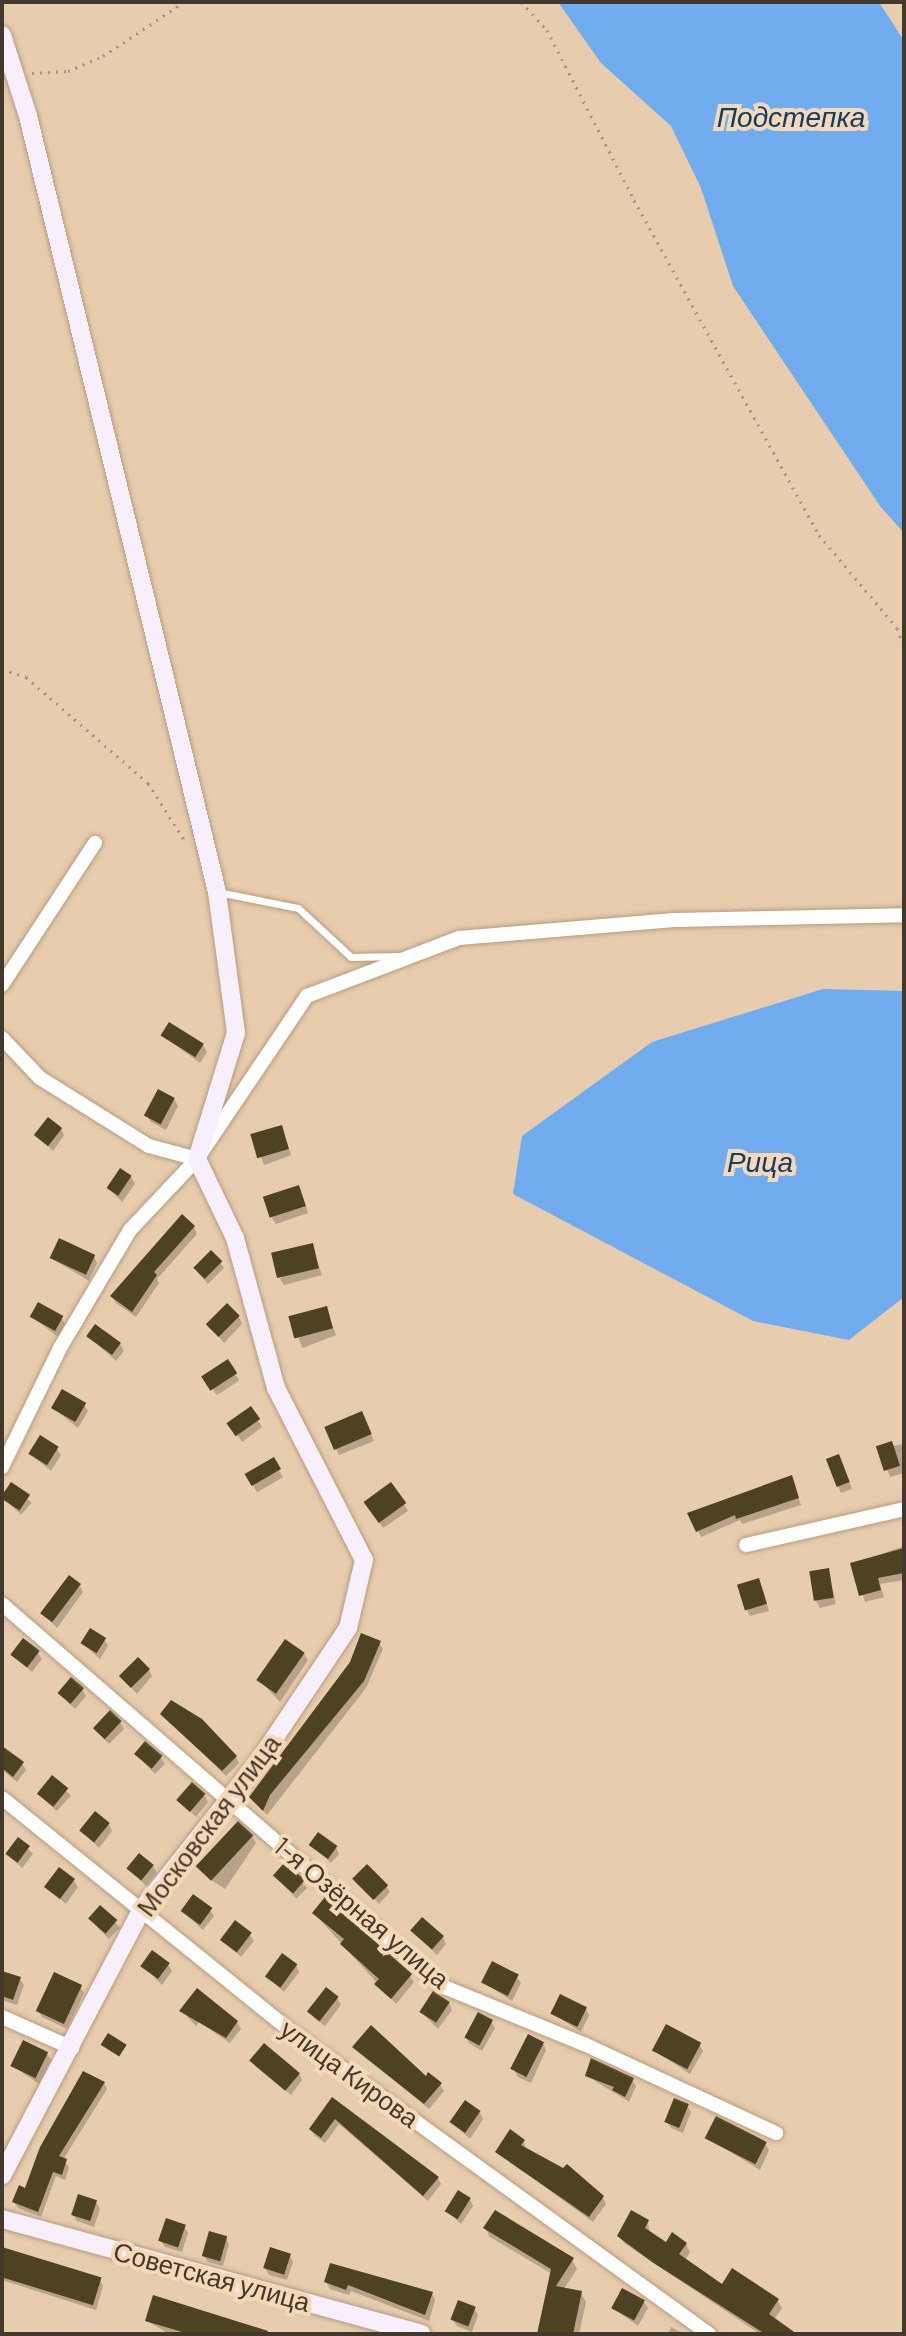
<!DOCTYPE html>
<html>
<head>
<meta charset="utf-8">
<style>
	body { margin:0 }
	#map { position:relative; width:906px; height:2336px; overflow:hidden; background:#e7ccad; font-family:Barlow,sans-serif }
	div>[style] { position:absolute }
	.water>* { inset:0; background:#70acee }
	.shadow>* { inset:0; background:#0003; transform-origin:0 0 }
	.building>* { inset:0; background:#4d4221; transform-origin:0 0 }
	.path>* { height:3px; margin-top:-1.5px; transform-origin:0; background:repeating-linear-gradient(90deg,#a8947c 0 2px,transparent 0 8px) }
	.roads { filter:drop-shadow(0 0 2px #b69c7e) drop-shadow(0 0 2px #b69c7e) }
	.lane>* { height:7px; margin:-3.5px; padding:0 3.5px; transform-origin:3.5px; border-radius:3.5px; background:#fff }
	.street>* { height:14px; margin:-7px; padding:0 7px; transform-origin:7px; border-radius:7px; background:#fff }
	.secondary>* { height:18px; margin:-9px; padding:0 9px; transform-origin:9px; border-radius:9px; background:#f8effd }
	span { translate:-50% -50%; white-space:nowrap; text-align:center; line-height:1.15; -webkit-text-stroke:8px #f4d9b9; paint-order:stroke }
	.street-label { font-size:26px; color:#42382b }
	.water-label { font-size:28px; color:#133d67; font-style:italic }
	.frame { position:absolute; inset:0; border:4px solid #42382b; pointer-events:none }
</style>
</head>
<body>
<div id="map">
	<div class="water">
		<div style="clip-path:polygon(558px 2px,879px 2px,904px 41px,904px 533px,880px 506px,733px 286px,701px 188px,671px 126px,601px 63px)"></div>
		<div style="clip-path:polygon(823px 989px,904px 991px,904px 1297px,849px 1340px,753px 1321px,513px 1194px,522px 1136px,652px 1042px)"></div>
	</div>
	<div class="shadow">
		<div style="clip-path:polygon(163px 1036px,203px 1045px,207px 1052px,200px 1063px)"></div>
		<div style="clip-path:polygon(174px 1099px,178px 1106px,166px 1130px,151px 1122px,147px 1116px)"></div>
		<div style="left:281px;top:1127px;width:30px;height:29px;rotate:70deg"></div>
		<div style="clip-path:polygon(61px 1129px,64px 1135px,53px 1151px,37px 1135px)"></div>
		<div style="clip-path:polygon(131px 1177px,135px 1184px,122px 1202px,108px 1188px)"></div>
		<div style="clip-path:polygon(302px 1194px,308px 1213px,276px 1224px,272px 1218px)"></div>
		<div style="clip-path:polygon(194px 1227px,197px 1234px,157px 1279px,159px 1283px,136px 1317px,116px 1303px,112px 1297px)"></div>
		<div style="clip-path:polygon(312px 1246px,322px 1275px,284px 1285px,280px 1279px)"></div>
		<div style="clip-path:polygon(94px 1256px,97px 1263px,89px 1281px,51px 1258px)"></div>
		<div style="clip-path:polygon(220px 1262px,224px 1268px,208px 1284px,195px 1269px)"></div>
		<div style="left:326px;top:1309px;width:28px;height:36px;rotate:69deg"></div>
		<div style="clip-path:polygon(32px 1317px,61px 1318px,65px 1324px,58px 1337px)"></div>
		<div style="clip-path:polygon(239px 1317px,242px 1324px,224px 1343px,209px 1325px)"></div>
		<div style="clip-path:polygon(88px 1336px,120px 1344px,124px 1351px,116px 1361px)"></div>
		<div style="left:227px;top:1362px;width:22px;height:27px;rotate:56deg"></div>
		<div style="clip-path:polygon(84px 1405px,88px 1411px,78px 1428px,53px 1408px)"></div>
		<div style="clip-path:polygon(251px 1409px,262px 1427px,242px 1442px,234px 1430px)"></div>
		<div style="clip-path:polygon(365px 1420px,374px 1441px,339px 1455px,336px 1449px)"></div>
		<div style="clip-path:polygon(904px 1444px,904px 1473px,890px 1477px,879px 1448px)"></div>
		<div style="clip-path:polygon(57px 1449px,61px 1455px,51px 1471px,30px 1454px)"></div>
		<div style="left:273px;top:1460px;width:20px;height:30px;rotate:60deg"></div>
		<div style="clip-path:polygon(842px 1463px,852px 1489px,841px 1493px,838px 1486px)"></div>
		<div style="left:11px;top:1484px;width:28px;height:16px;rotate:42deg"></div>
		<div style="clip-path:polygon(794px 1484px,801px 1505px,742px 1524px,740px 1520px,701px 1537px,698px 1531px)"></div>
		<div style="clip-path:polygon(404px 1504px,408px 1511px,383px 1528px,370px 1509px)"></div>
		<div style="clip-path:polygon(904px 1546px,904px 1580px,880px 1584px,884px 1597px,865px 1602px,853px 1564px)"></div>
		<div style="clip-path:polygon(828px 1570px,836px 1604px,820px 1608px,816px 1601px)"></div>
		<div style="clip-path:polygon(80px 1586px,83px 1592px,57px 1628px,43px 1614px)"></div>
		<div style="clip-path:polygon(762px 1587px,769px 1611px,750px 1616px,747px 1610px)"></div>
		<div style="clip-path:polygon(104px 1639px,108px 1646px,100px 1659px,83px 1644px)"></div>
		<div style="clip-path:polygon(379px 1643px,383px 1649px,366px 1688px,267px 1815px,252px 1798px)"></div>
		<div style="clip-path:polygon(38px 1653px,42px 1659px,32px 1672px,13px 1655px)"></div>
		<div style="clip-path:polygon(304px 1654px,308px 1660px,280px 1702px,259px 1680px)"></div>
		<div style="clip-path:polygon(149px 1670px,152px 1676px,137px 1694px,122px 1678px)"></div>
		<div style="clip-path:polygon(82px 1689px,86px 1696px,75px 1709px,60px 1694px)"></div>
		<div style="clip-path:polygon(162px 1714px,236px 1757px,239px 1763px,226px 1776px)"></div>
		<div style="clip-path:polygon(120px 1722px,124px 1729px,109px 1744px,95px 1729px)"></div>
		<div style="clip-path:polygon(136px 1754px,161px 1758px,165px 1764px,155px 1774px)"></div>
		<div style="clip-path:polygon(2px 1757px,22px 1763px,26px 1770px,17px 1782px,2px 1770px)"></div>
		<div style="left:52px;top:1778px;width:26px;height:21px;rotate:43deg"></div>
		<div style="clip-path:polygon(205px 1796px,208px 1802px,196px 1817px,180px 1801px)"></div>
		<div style="clip-path:polygon(109px 1824px,112px 1831px,99px 1848px,82px 1831px)"></div>
		<div style="clip-path:polygon(252px 1836px,256px 1843px,225px 1889px,211px 1880px,207px 1873px)"></div>
		<div style="clip-path:polygon(18px 1839px,33px 1854px,22px 1868px,7px 1853px)"></div>
		<div style="clip-path:polygon(311px 1845px,336px 1847px,339px 1854px,331px 1863px)"></div>
		<div style="left:285px;top:1865px;width:32px;height:15px;rotate:46deg"></div>
		<div style="clip-path:polygon(153px 1866px,157px 1873px,146px 1886px,129px 1869px)"></div>
		<div style="clip-path:polygon(356px 1879px,386px 1886px,390px 1892px,379px 1904px)"></div>
		<div style="clip-path:polygon(74px 1881px,78px 1887px,66px 1904px,47px 1888px)"></div>
		<div style="left:100px;top:1907px;width:29px;height:16px;rotate:46deg"></div>
		<div style="clip-path:polygon(210px 1910px,214px 1916px,203px 1930px,182px 1911px)"></div>
		<div style="clip-path:polygon(314px 1913px,410px 1976px,414px 1982px,396px 2004px)"></div>
		<div style="clip-path:polygon(413px 1932px,443px 1937px,446px 1944px,437px 1955px)"></div>
		<div style="clip-path:polygon(250px 1935px,254px 1941px,241px 1957px,223px 1940px)"></div>
		<div style="clip-path:polygon(168px 1964px,172px 1971px,162px 1985px,143px 1966px)"></div>
		<div style="clip-path:polygon(296px 1965px,299px 1972px,284px 1992px,268px 1977px)"></div>
		<div style="clip-path:polygon(517px 1977px,521px 1983px,512px 2001px,483px 1982px)"></div>
		<div style="clip-path:polygon(2px 1979px,20px 1979px,24px 1985px,17px 2005px,2px 2000px)"></div>
		<div style="clip-path:polygon(80px 1987px,84px 1993px,67px 2029px,42px 2017px,38px 2011px)"></div>
		<div style="clip-path:polygon(337px 1998px,341px 2005px,325px 2026px,314px 2018px,310px 2012px)"></div>
		<div style="clip-path:polygon(449px 2003px,452px 2010px,438px 2029px,420px 2011px)"></div>
		<div style="clip-path:polygon(585px 2008px,589px 2015px,581px 2032px,553px 2014px)"></div>
		<div style="clip-path:polygon(182px 2011px,237px 2022px,241px 2029px,230px 2043px,199px 2022px,196px 2026px)"></div>
		<div style="clip-path:polygon(491px 2022px,495px 2028px,482px 2051px,469px 2043px,466px 2037px)"></div>
		<div style="clip-path:polygon(543px 2043px,546px 2050px,531px 2083px,518px 2077px,514px 2070px)"></div>
		<div style="clip-path:polygon(699px 2044px,703px 2051px,690px 2074px,654px 2050px)"></div>
		<div style="clip-path:polygon(354px 2047px,440px 2085px,444px 2091px,429px 2109px)"></div>
		<div style="clip-path:polygon(47px 2054px,51px 2060px,39px 2084px,13px 2066px)"></div>
		<div style="clip-path:polygon(252px 2062px,299px 2074px,302px 2080px,291px 2095px)"></div>
		<div style="clip-path:polygon(587px 2076px,632px 2080px,636px 2086px,629px 2102px)"></div>
		<div style="clip-path:polygon(104px 2083px,107px 2089px,63px 2160px,69px 2167px,65px 2180px,56px 2176px,41px 2217px,18px 2208px,14px 2202px)"></div>
		<div style="clip-path:polygon(332px 2100px,438px 2178px,441px 2184px,428px 2201px,339px 2124px,325px 2143px,315px 2136px,311px 2130px)"></div>
		<div style="clip-path:polygon(687px 2106px,691px 2112px,683px 2133px,671px 2128px,667px 2121px)"></div>
		<div style="clip-path:polygon(480px 2113px,483px 2119px,470px 2139px,452px 2123px)"></div>
		<div style="clip-path:polygon(709px 2139px,765px 2143px,769px 2150px,760px 2170px)"></div>
		<div style="clip-path:polygon(524px 2141px,526px 2150px,603px 2198px,606px 2204px,593px 2222px,497px 2152px)"></div>
		<div style="clip-path:polygon(470px 2199px,473px 2206px,461px 2224px,447px 2211px)"></div>
		<div style="clip-path:polygon(96px 2202px,100px 2209px,94px 2227px,77px 2221px,73px 2215px)"></div>
		<div style="clip-path:polygon(648px 2222px,650px 2234px,666px 2245px,686px 2244px,690px 2252px,685px 2260px,723px 2286px,777px 2300px,782px 2308px,774px 2320px,793px 2334px,760px 2334px,624px 2243px,619px 2236px)"></div>
		<div style="clip-path:polygon(184px 2226px,188px 2233px,182px 2252px,165px 2247px,161px 2241px)"></div>
		<div style="clip-path:polygon(485px 2228px,572px 2260px,577px 2269px,564px 2289px,581px 2293px,586px 2302px,579px 2334px,539px 2334px,552px 2274px,490px 2237px)"></div>
		<div style="clip-path:polygon(226px 2238px,229px 2244px,223px 2266px,208px 2262px,204px 2256px)"></div>
		<div style="clip-path:polygon(2px 2249px,99px 2279px,103px 2286px,96px 2310px,2px 2280px)"></div>
		<div style="clip-path:polygon(289px 2255px,293px 2262px,287px 2280px,269px 2275px,265px 2268px)"></div>
		<div style="clip-path:polygon(326px 2282px,432px 2294px,435px 2300px,429px 2321px,351px 2291px,349px 2295px,330px 2289px)"></div>
		<div style="clip-path:polygon(154px 2298px,275px 2334px,169px 2334px,147px 2321px)"></div>
		<div style="clip-path:polygon(644px 2302px,648px 2308px,638px 2326px,613px 2308px)"></div>
		<div style="clip-path:polygon(474px 2308px,478px 2315px,472px 2332px,457px 2326px,453px 2320px)"></div>
		<div style="clip-path:polygon(671px 2327px,684px 2334px,668px 2334px)"></div>
	</div>
	<div class="building">
		<div style="left:169px;top:1022px;width:41px;height:16px;rotate:32deg"></div>
		<div style="left:158px;top:1089px;width:19px;height:30px;rotate:28deg"></div>
		<div style="left:48px;top:1117px;width:18px;height:23px;rotate:38deg"></div>
		<div style="left:282px;top:1125px;width:25px;height:33px;rotate:74deg"></div>
		<div style="left:120px;top:1168px;width:14px;height:24px;rotate:34deg"></div>
		<div style="left:299px;top:1185px;width:22px;height:38px;rotate:72deg"></div>
		<div style="clip-path:polygon(182px 1214px,195px 1226px,154px 1272px,157px 1275px,132px 1312px,110px 1296px)"></div>
		<div style="left:59px;top:1238px;width:40px;height:22px;rotate:25deg"></div>
		<div style="left:313px;top:1243px;width:26px;height:43px;rotate:77deg"></div>
		<div style="left:211px;top:1250px;width:16px;height:25px;rotate:45deg"></div>
		<div style="left:38px;top:1302px;width:29px;height:17px;rotate:29deg"></div>
		<div style="left:227px;top:1303px;width:18px;height:30px;rotate:45deg"></div>
		<div style="left:327px;top:1306px;width:23px;height:40px;rotate:75deg"></div>
		<div style="left:95px;top:1324px;width:32px;height:15px;rotate:36deg"></div>
		<div style="left:228px;top:1359px;width:17px;height:32px;rotate:57deg"></div>
		<div style="left:62px;top:1389px;width:28px;height:22px;rotate:30deg"></div>
		<div style="left:251px;top:1406px;width:16px;height:30px;rotate:55deg"></div>
		<div style="left:362px;top:1411px;width:25px;height:41px;rotate:67deg"></div>
		<div style="left:40px;top:1435px;width:22px;height:22px;rotate:32deg"></div>
		<div style="left:892px;top:1441px;width:26px;height:17px;rotate:72deg"></div>
		<div style="left:839px;top:1454px;width:30px;height:14px;rotate:69deg"></div>
		<div style="left:274px;top:1457px;width:14px;height:34px;rotate:60deg"></div>
		<div style="clip-path:polygon(792px 1475px,799px 1498px,736px 1519px,735px 1515px,696px 1532px,687px 1513px)"></div>
		<div style="left:11px;top:1482px;width:23px;height:19px;rotate:34deg"></div>
		<div style="left:391px;top:1482px;width:26px;height:34px;rotate:54deg"></div>
		<div style="clip-path:polygon(904px 1548px,904px 1573px,878px 1578px,881px 1590px,859px 1596px,850px 1563px)"></div>
		<div style="left:829px;top:1568px;width:30px;height:20px;rotate:81deg"></div>
		<div style="left:69px;top:1575px;width:15px;height:48px;rotate:37deg"></div>
		<div style="left:759px;top:1578px;width:27px;height:23px;rotate:73deg"></div>
		<div style="left:90px;top:1628px;width:19px;height:18px;rotate:32deg"></div>
		<div style="clip-path:polygon(361px 1633px,381px 1641px,364px 1681px,270px 1795px,263px 1811px,249px 1797px,350px 1662px)"></div>
		<div style="left:23px;top:1638px;width:21px;height:21px;rotate:37deg"></div>
		<div style="left:285px;top:1639px;width:24px;height:50px;rotate:35deg"></div>
		<div style="left:138px;top:1657px;width:17px;height:27px;rotate:45deg"></div>
		<div style="left:71px;top:1677px;width:17px;height:21px;rotate:40deg"></div>
		<div style="clip-path:polygon(171px 1700px,202px 1719px,237px 1756px,222px 1771px,160px 1714px)"></div>
		<div style="left:110px;top:1710px;width:16px;height:25px;rotate:43deg"></div>
		<div style="left:145px;top:1741px;width:23px;height:17px;rotate:40deg"></div>
		<div style="clip-path:polygon(2px 1746px,24px 1762px,13px 1777px,2px 1768px)"></div>
		<div style="left:52px;top:1775px;width:21px;height:24px;rotate:39deg"></div>
		<div style="left:192px;top:1782px;width:18px;height:24px;rotate:41deg"></div>
		<div style="left:95px;top:1811px;width:19px;height:25px;rotate:39deg"></div>
		<div style="left:238px;top:1821px;width:21px;height:62px;rotate:43deg"></div>
		<div style="left:318px;top:1832px;width:24px;height:16px;rotate:36deg"></div>
		<div style="left:18px;top:1837px;width:15px;height:21px;rotate:37deg"></div>
		<div style="left:139px;top:1853px;width:19px;height:20px;rotate:39deg"></div>
		<div style="left:285px;top:1862px;width:27px;height:18px;rotate:42deg"></div>
		<div style="left:367px;top:1864px;width:30px;height:21px;rotate:45deg"></div>
		<div style="left:59px;top:1867px;width:20px;height:25px;rotate:37deg"></div>
		<div style="left:193px;top:1894px;width:24px;height:21px;rotate:36deg"></div>
		<div style="clip-path:polygon(325px 1897px,412px 1974px,391px 1999px,374px 1984px,379px 1979px,340px 1944px,344px 1939px,312px 1913px)"></div>
		<div style="left:100px;top:1905px;width:23px;height:18px;rotate:41deg"></div>
		<div style="left:422px;top:1917px;width:29px;height:18px;rotate:41deg"></div>
		<div style="left:235px;top:1920px;width:21px;height:25px;rotate:37deg"></div>
		<div style="left:152px;top:1950px;width:22px;height:20px;rotate:36deg"></div>
		<div style="left:282px;top:1953px;width:19px;height:29px;rotate:36deg"></div>
		<div style="left:492px;top:1961px;width:30px;height:24px;rotate:27deg"></div>
		<div style="clip-path:polygon(2px 1971px,21px 1977px,13px 2000px,2px 1996px)"></div>
		<div style="left:54px;top:1972px;width:31px;height:43px;rotate:25deg"></div>
		<div style="left:326px;top:1987px;width:16px;height:31px;rotate:38deg"></div>
		<div style="clip-path:polygon(197px 1988px,238px 2021px,226px 2038px,179px 2011px)"></div>
		<div style="left:433px;top:1991px;width:20px;height:25px;rotate:33deg"></div>
		<div style="left:560px;top:1994px;width:30px;height:22px;rotate:26deg"></div>
		<div style="left:478px;top:2012px;width:17px;height:29px;rotate:28deg"></div>
		<div style="left:666px;top:2024px;width:40px;height:30px;rotate:28deg"></div>
		<div style="clip-path:polygon(371px 2025px,426px 2076px,428px 2072px,442px 2083px,424px 2104px,352px 2047px)"></div>
		<div style="left:108px;top:2033px;width:22px;height:14px;rotate:32deg"></div>
		<div style="left:528px;top:2034px;width:18px;height:39px;rotate:27deg"></div>
		<div style="left:23px;top:2040px;width:28px;height:29px;rotate:26deg"></div>
		<div style="left:264px;top:2043px;width:47px;height:23px;rotate:40deg"></div>
		<div style="clip-path:polygon(591px 2058px,634px 2078px,625px 2097px,612px 2090px,614px 2087px,585px 2076px)"></div>
		<div style="clip-path:polygon(83px 2071px,105px 2082px,59px 2156px,67px 2159px,62px 2175px,53px 2172px,38px 2212px,12px 2202px,19px 2185px,25px 2188px,40px 2147px)"></div>
		<div style="clip-path:polygon(332px 2097px,439px 2177px,423px 2196px,335px 2119px,321px 2138px,309px 2129px)"></div>
		<div style="left:674px;top:2098px;width:16px;height:26px;rotate:22deg"></div>
		<div style="left:465px;top:2100px;width:19px;height:27px;rotate:35deg"></div>
		<div style="left:716px;top:2116px;width:57px;height:25px;rotate:27deg"></div>
		<div style="clip-path:polygon(510px 2129px,525px 2140px,521px 2145px,563px 2168px,567px 2164px,604px 2196px,589px 2217px,495px 2152px)"></div>
		<div style="left:458px;top:2190px;width:15px;height:25px;rotate:32deg"></div>
		<div style="left:78px;top:2194px;width:20px;height:22px;rotate:18deg"></div>
		<div style="clip-path:polygon(495px 2210px,574px 2258px,556px 2286px,582px 2291px,573px 2334px,537px 2334px,551px 2269px,483px 2228px)"></div>
		<div style="clip-path:polygon(631px 2210px,649px 2220px,645px 2228px,666px 2242px,672px 2232px,687px 2243px,679px 2254px,722px 2284px,732px 2268px,779px 2299px,769px 2314px,797px 2334px,765px 2334px,652px 2262px,617px 2236px)"></div>
		<div style="left:166px;top:2218px;width:21px;height:24px;rotate:19deg"></div>
		<div style="left:209px;top:2231px;width:19px;height:26px;rotate:16deg"></div>
		<div style="left:2px;top:2247px;width:104px;height:29px;rotate:17deg"></div>
		<div style="left:270px;top:2247px;width:22px;height:22px;rotate:18deg"></div>
		<div style="clip-path:polygon(330px 2263px,433px 2292px,425px 2315px,348px 2285px,346px 2290px,324px 2282px)"></div>
		<div style="left:622px;top:2288px;width:26px;height:23px;rotate:28deg"></div>
		<div style="clip-path:polygon(153px 2295px,268px 2331px,267px 2334px,189px 2334px,145px 2321px)"></div>
		<div style="left:458px;top:2300px;width:19px;height:21px;rotate:21deg"></div>
	</div>
	<div class="path">
		<div style="left:521px;top:2px;width:38px;rotate:47deg"></div>
		<div style="left:547px;top:30px;width:191px;rotate:62.9deg"></div>
		<div style="left:634px;top:200px;width:383px;rotate:61.1deg"></div>
		<div style="left:819px;top:535px;width:121px;rotate:50deg"></div>
		<div style="left:897px;top:628px;width:19px;rotate:69deg"></div>
		<div style="left:32px;top:73px;width:36px;rotate:-3deg"></div>
		<div style="left:68px;top:71px;width:38px;rotate:-23deg"></div>
		<div style="left:103px;top:56px;width:97px;rotate:-33.7deg"></div>
		<div style="left:2px;top:669px;width:25px;rotate:18deg"></div>
		<div style="left:26px;top:677px;width:162px;rotate:41deg"></div>
		<div style="left:148px;top:783px;width:69px;rotate:57.5deg"></div>
	</div>
	<div class="roads">
		<div class="lane">
			<div style="left:218px;top:892px;width:82px;rotate:11.3deg"></div>
			<div style="left:298px;top:908px;width:72px;rotate:42.8deg"></div>
			<div style="left:351px;top:957px;width:49px;rotate:-1.2deg"></div>
		</div>
		<div class="street">
			<div style="left:2px;top:985px;width:170px;rotate:-56.8deg"></div>
			<div style="left:2px;top:1038px;width:55px;rotate:46.5deg"></div>
			<div style="left:40px;top:1078px;width:128px;rotate:32deg"></div>
			<div style="left:149px;top:1146px;width:50px;rotate:15.2deg"></div>
			<div style="left:2px;top:1467px;width:132px;rotate:-64deg"></div>
			<div style="left:60px;top:1348px;width:137px;rotate:-59.3deg"></div>
			<div style="left:130px;top:1230px;width:98px;rotate:-46.7deg"></div>
			<div style="left:197px;top:1159px;width:197px;rotate:-56deg"></div>
			<div style="left:307px;top:996px;width:163px;rotate:-20.9deg"></div>
			<div style="left:459px;top:938px;width:216px;rotate:-4.8deg"></div>
			<div style="left:674px;top:920px;width:230px;rotate:-1.2deg"></div>
			<div style="left:746px;top:1545px;width:162px;rotate:-12.8deg"></div>
			<div style="left:2px;top:1604px;width:585px;rotate:40.91deg"></div>
			<div style="left:444px;top:1987px;width:151px;rotate:22.2deg"></div>
			<div style="left:584px;top:2044px;width:212px;rotate:24.9deg"></div>
			<div style="left:2px;top:1798px;width:373px;rotate:38.9deg"></div>
			<div style="left:292px;top:2032px;width:515px;rotate:35.91deg"></div>
			<div style="left:2px;top:2017px;width:77px;rotate:23.9deg"></div>
		</div>
		<div class="secondary">
			<div style="left:2px;top:35px;width:85px;rotate:72.2deg"></div>
			<div style="left:28px;top:116px;width:799px;rotate:76.31deg"></div>
			<div style="left:217px;top:892px;width:142px;rotate:82.3deg"></div>
			<div style="left:236px;top:1033px;width:132px;rotate:107.2deg"></div>
			<div style="left:197px;top:1159px;width:88px;rotate:64.3deg"></div>
			<div style="left:235px;top:1238px;width:156px;rotate:74.7deg"></div>
			<div style="left:276px;top:1388px;width:193px;rotate:62.9deg"></div>
			<div style="left:364px;top:1560px;width:70px;rotate:103.2deg"></div>
			<div style="left:348px;top:1628px;width:164px;rotate:123.8deg"></div>
			<div style="left:257px;top:1764px;width:185px;rotate:128.4deg"></div>
			<div style="left:142px;top:1909px;width:301px;rotate:117.7deg"></div>
			<div style="left:2px;top:2219px;width:435px;rotate:15.3deg"></div>
		</div>
	</div>
	<div class="street-label">
		<span style="left:208px;top:1825px;rotate:-53deg">Московская улица</span>
		<span style="left:362px;top:1912px;rotate:40deg">1-я Озёрная улица</span>
		<span style="left:350px;top:2073px;rotate:36deg">улица Кирова</span>
		<span style="left:212px;top:2276px;rotate:15deg">Советская улица</span>
	</div>
	<div class="water-label">
		<span style="left:791px;top:116px">Подстепка</span>
		<span style="left:760px;top:1161px">Рица</span>
	</div>
	<div class="frame"></div>
</div>
</body>
</html>
